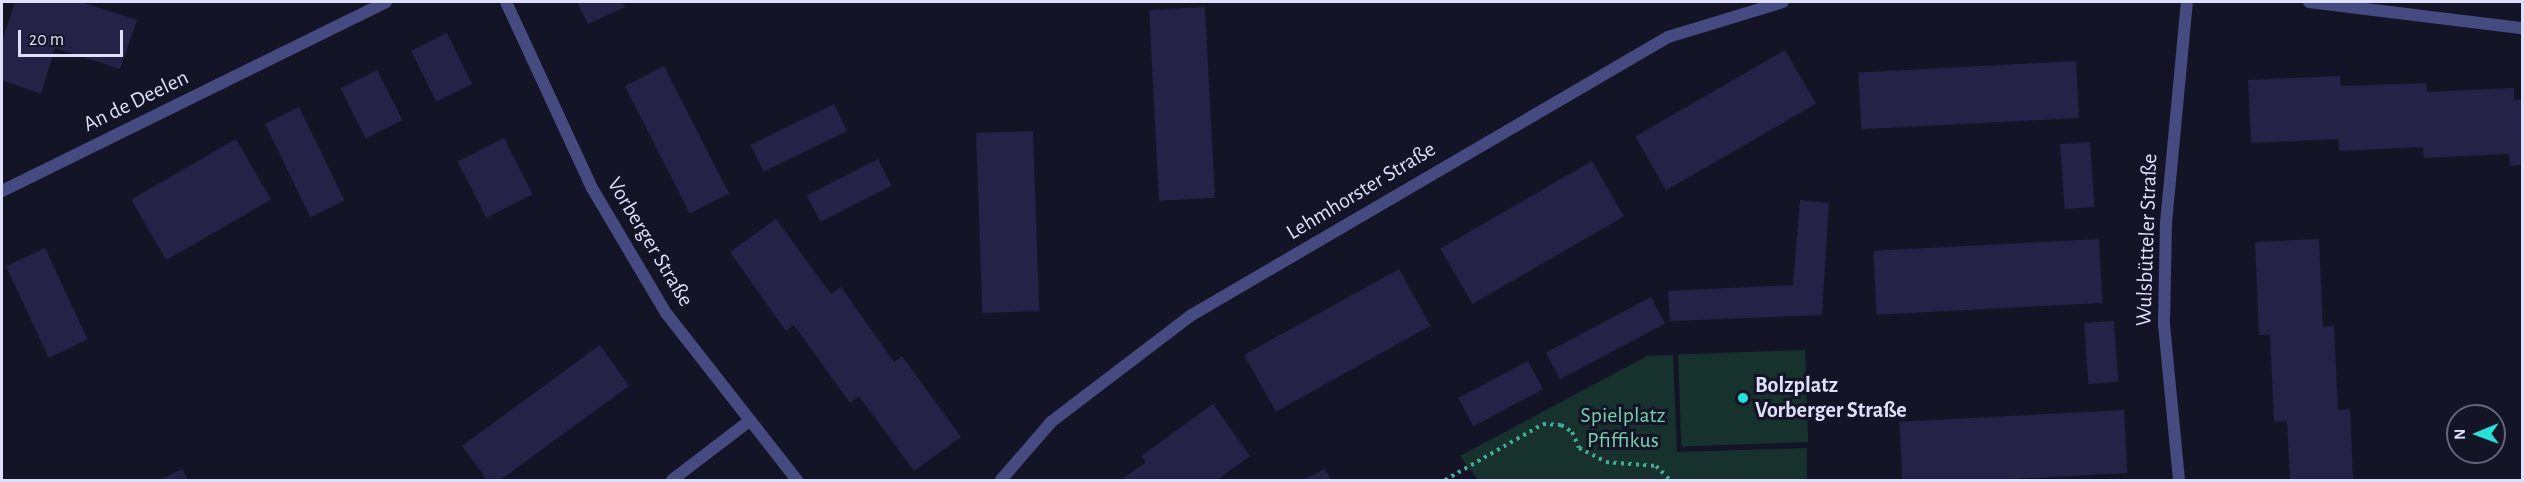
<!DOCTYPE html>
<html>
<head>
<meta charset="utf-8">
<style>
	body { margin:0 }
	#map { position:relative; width:2524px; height:482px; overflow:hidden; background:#141427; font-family:"Alegreya Sans",sans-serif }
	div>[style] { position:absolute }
	.green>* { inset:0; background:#17312c; transform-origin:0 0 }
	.building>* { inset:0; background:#242246; transform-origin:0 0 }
	.path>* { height:4px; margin-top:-2px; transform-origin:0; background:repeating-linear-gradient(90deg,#41ac97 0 3px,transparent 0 7.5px) }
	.minor>* { height:12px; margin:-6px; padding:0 6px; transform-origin:6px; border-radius:6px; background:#454b80 }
	.dots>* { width:16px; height:16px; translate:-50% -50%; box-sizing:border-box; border:3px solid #141427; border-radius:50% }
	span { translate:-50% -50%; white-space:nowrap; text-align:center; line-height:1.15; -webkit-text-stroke:6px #141427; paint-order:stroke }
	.street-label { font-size:22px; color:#dedffb }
	.poi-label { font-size:22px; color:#dedffb; font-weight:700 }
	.left { translate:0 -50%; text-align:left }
	.park-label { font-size:22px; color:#73d2ad }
	.frame { position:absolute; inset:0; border:3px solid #dedffb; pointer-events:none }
	.north { position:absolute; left:2446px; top:404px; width:60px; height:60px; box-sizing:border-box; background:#141427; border:2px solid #65657c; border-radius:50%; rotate:269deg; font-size:16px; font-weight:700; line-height:24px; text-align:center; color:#dedffb }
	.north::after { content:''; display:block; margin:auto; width:21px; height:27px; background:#23e2da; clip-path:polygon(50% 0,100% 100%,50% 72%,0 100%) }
	.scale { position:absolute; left:18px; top:30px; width:105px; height:27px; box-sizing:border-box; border:3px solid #dedffb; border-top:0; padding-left:8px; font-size:18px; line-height:21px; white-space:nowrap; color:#dedffb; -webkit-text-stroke:4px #141427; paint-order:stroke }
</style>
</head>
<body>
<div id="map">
	<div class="green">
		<div style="left:1805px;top:350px;width:92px;height:127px;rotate:88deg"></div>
		<div style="clip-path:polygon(1673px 355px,1677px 452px,1807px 448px,1807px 480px,1478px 480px,1460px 456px,1647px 356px)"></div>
	</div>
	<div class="building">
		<div style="clip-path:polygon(15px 2px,81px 2px,137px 20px,120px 69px,55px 48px,41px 94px,2px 80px,2px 42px)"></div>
		<div style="clip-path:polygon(577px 2px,622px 2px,625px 7px,588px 24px)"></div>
		<div style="left:1205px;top:7px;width:191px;height:56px;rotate:87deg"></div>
		<div style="left:447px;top:33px;width:57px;height:40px;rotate:64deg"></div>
		<div style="left:1785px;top:50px;width:62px;height:173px;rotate:60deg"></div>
		<div style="left:2076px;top:61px;width:57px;height:218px;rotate:87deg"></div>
		<div style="left:664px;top:66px;width:143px;height:44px;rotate:63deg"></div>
		<div style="left:377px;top:70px;width:56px;height:41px;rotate:63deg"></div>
		<div style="clip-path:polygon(2340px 76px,2341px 86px,2426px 83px,2427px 92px,2514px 88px,2514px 100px,2522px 99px,2522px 165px,2510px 166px,2509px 154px,2424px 158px,2423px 147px,2339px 151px,2338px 139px,2251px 143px,2248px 80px)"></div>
		<div style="left:834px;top:104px;width:30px;height:93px;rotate:64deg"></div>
		<div style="left:299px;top:107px;width:104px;height:38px;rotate:64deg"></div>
		<div style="left:1033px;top:131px;width:180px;height:57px;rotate:88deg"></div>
		<div style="left:504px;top:138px;width:63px;height:52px;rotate:63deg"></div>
		<div style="left:236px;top:139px;width:70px;height:121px;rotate:60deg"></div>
		<div style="left:2090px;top:142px;width:65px;height:30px;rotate:86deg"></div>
		<div style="left:878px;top:159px;width:30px;height:80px;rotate:63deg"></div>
		<div style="left:1592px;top:161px;width:64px;height:175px;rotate:60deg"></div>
		<div style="clip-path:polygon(1800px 200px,1829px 203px,1822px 315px,1670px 321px,1668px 291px,1793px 285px)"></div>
		<div style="clip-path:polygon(776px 219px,831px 294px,841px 287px,894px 362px,902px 356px,961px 437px,914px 471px,859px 396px,850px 403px,794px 325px,786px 331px,730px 252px)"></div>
		<div style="left:2099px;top:239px;width:64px;height:226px;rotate:87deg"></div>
		<div style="clip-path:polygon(2319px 239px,2323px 327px,2334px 326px,2338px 410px,2350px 409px,2353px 480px,2290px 480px,2287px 421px,2274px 422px,2270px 335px,2259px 335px,2255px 242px)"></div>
		<div style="left:45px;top:248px;width:101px;height:43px;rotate:65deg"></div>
		<div style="left:1399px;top:269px;width:65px;height:177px;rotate:61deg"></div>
		<div style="left:1651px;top:297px;width:30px;height:119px;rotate:62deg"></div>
		<div style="left:2114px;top:321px;width:61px;height:30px;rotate:86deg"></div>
		<div style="clip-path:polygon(600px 345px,629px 386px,500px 480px,487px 480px,462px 446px)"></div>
		<div style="left:1528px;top:361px;width:32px;height:79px;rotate:62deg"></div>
		<div style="clip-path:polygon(1213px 404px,1250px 456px,1217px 480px,1121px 480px,1146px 462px,1141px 456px)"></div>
		<div style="left:2124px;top:410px;width:63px;height:225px;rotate:87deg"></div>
		<div style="clip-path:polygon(182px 469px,188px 480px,159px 480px)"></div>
		<div style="clip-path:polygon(1325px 469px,1331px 480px,1303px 480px)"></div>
	</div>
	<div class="path">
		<div style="left:1445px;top:480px;width:113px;rotate:-29.7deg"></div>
		<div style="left:1543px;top:424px;width:18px;rotate:3deg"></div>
		<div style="left:1561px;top:425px;width:13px;rotate:32deg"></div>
		<div style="left:1572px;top:432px;width:17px;rotate:66deg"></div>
		<div style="left:1579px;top:448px;width:30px;rotate:27deg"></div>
		<div style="left:1606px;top:462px;width:50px;rotate:4.6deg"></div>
		<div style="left:1656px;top:466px;width:20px;rotate:45deg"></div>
	</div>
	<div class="minor">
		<div style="left:506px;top:2px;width:205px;rotate:65.2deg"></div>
		<div style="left:592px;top:188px;width:145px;rotate:59.4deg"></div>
		<div style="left:666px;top:313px;width:212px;rotate:51.9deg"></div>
		<div style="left:2309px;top:2px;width:215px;rotate:7deg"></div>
		<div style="left:2px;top:191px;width:428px;rotate:-26.2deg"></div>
		<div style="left:672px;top:480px;width:96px;rotate:-37.3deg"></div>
		<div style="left:1001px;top:480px;width:77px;rotate:-49.2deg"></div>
		<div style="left:1051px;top:422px;width:175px;rotate:-37.3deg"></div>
		<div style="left:1190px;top:316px;width:553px;rotate:-30.27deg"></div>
		<div style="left:1668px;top:37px;width:120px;rotate:-16.9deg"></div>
		<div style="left:2179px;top:480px;width:156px;rotate:-95.5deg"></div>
		<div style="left:2164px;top:325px;width:102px;rotate:-88.9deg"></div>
		<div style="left:2166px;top:223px;width:222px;rotate:-84.6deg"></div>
	</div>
	<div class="dots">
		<div style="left:1743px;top:398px;background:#23e2da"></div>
	</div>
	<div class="street-label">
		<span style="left:136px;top:101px;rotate:-26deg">An de Deelen</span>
		<span style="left:1361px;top:191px;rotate:-31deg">Lehmhorster Straße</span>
		<span style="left:2147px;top:240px;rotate:-88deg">Wulsbütteler Straße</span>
		<span style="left:650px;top:242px;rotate:59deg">Vorberger Straße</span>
	</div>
	<div class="poi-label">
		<span class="left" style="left:1755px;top:398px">Bolzplatz<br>Vorberger Straße</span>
	</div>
	<div class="park-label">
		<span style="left:1623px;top:428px">Spielplatz<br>Pfiffikus</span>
	</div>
	<div class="frame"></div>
	<div class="north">N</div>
	<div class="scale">20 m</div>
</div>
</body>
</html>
